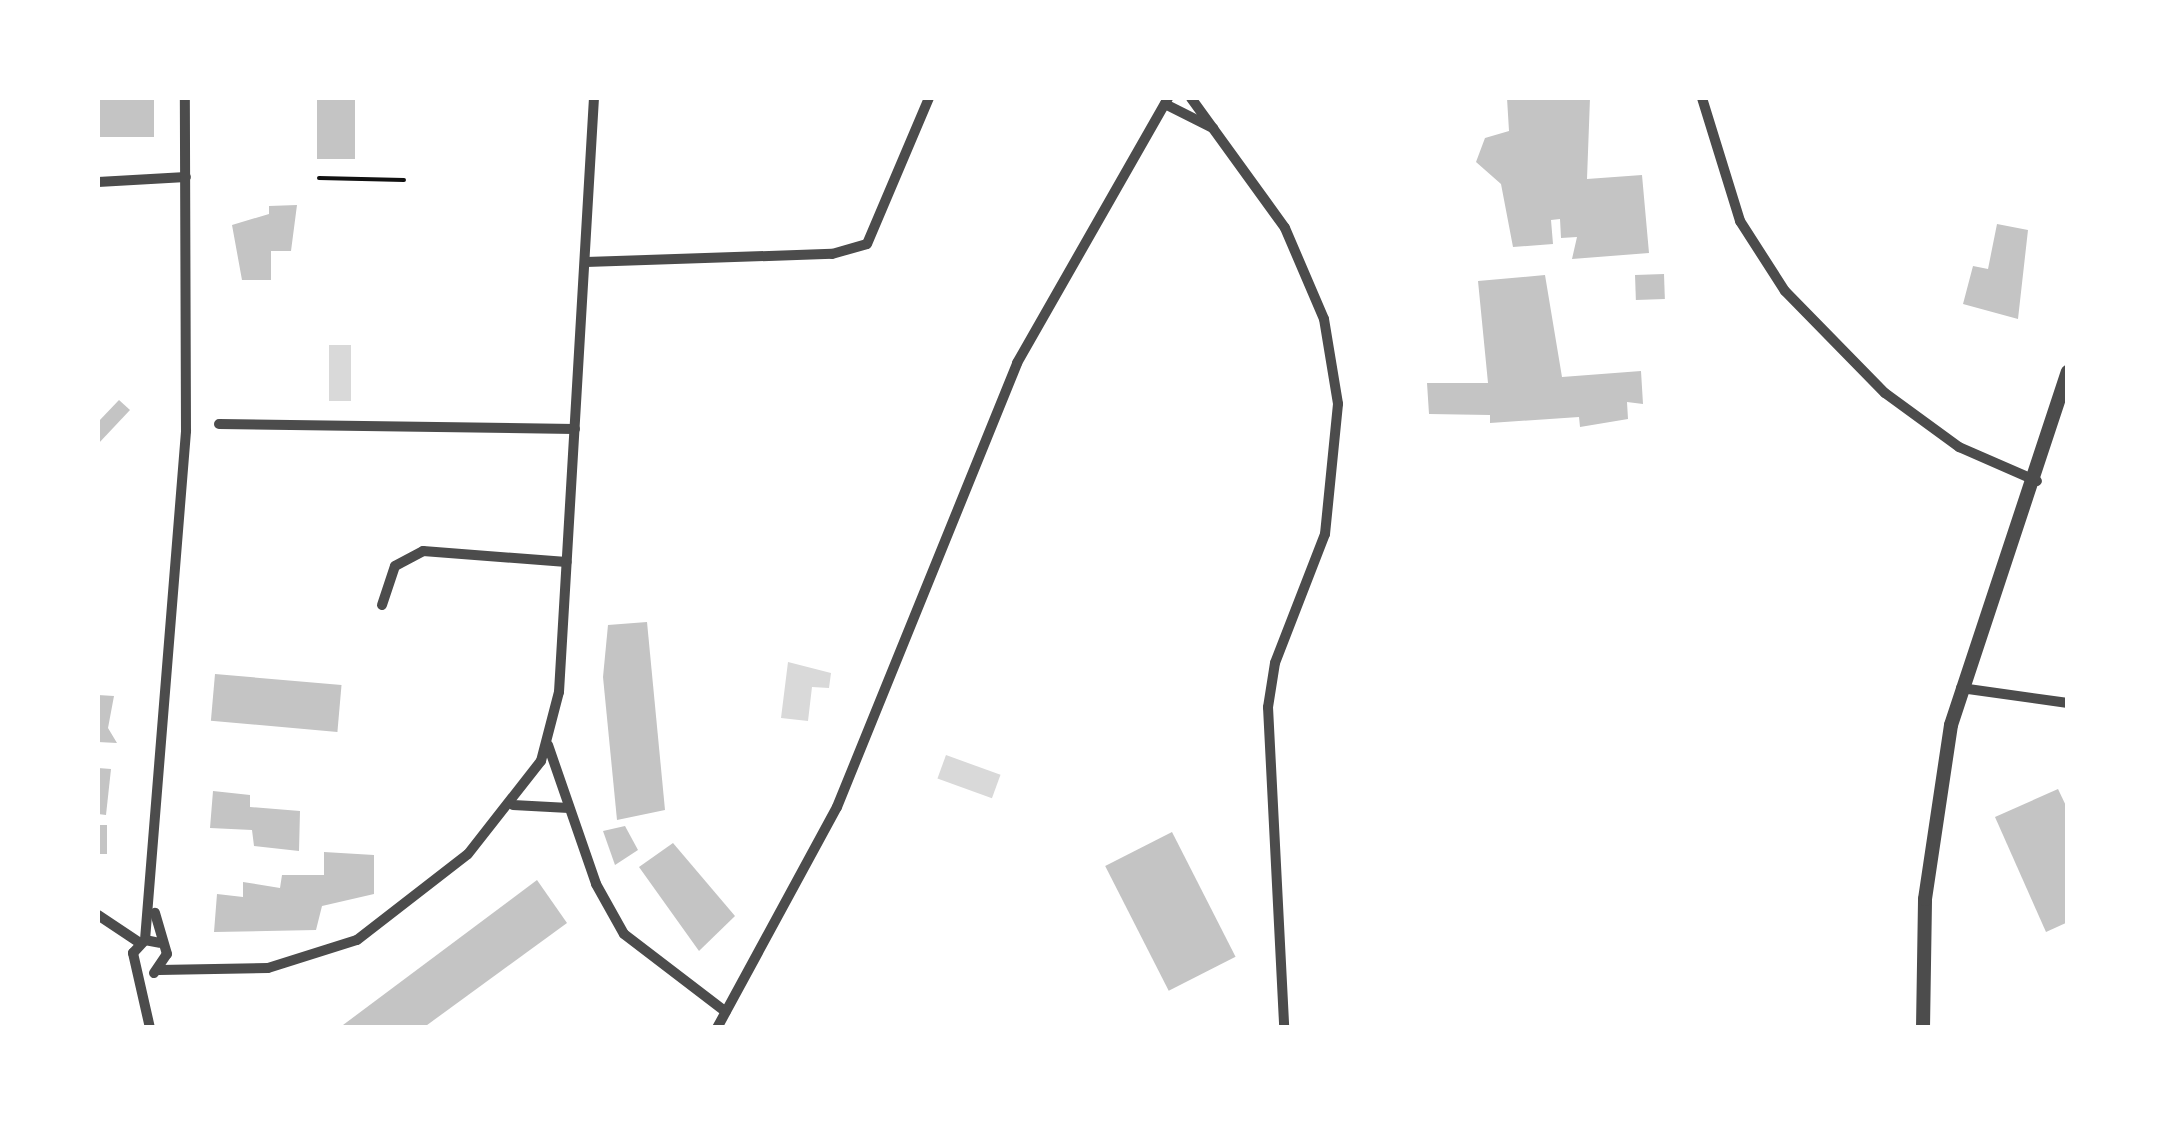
<!DOCTYPE html>
<html>
<head>
<meta charset="utf-8">
<style>
	body { margin:0 }
	#map { position:relative; width:2165px; height:1125px; overflow:hidden; background:#fff; font-family:"Varela Round",sans-serif }
	div>[style] { position:absolute }
	.water>* { inset:0; background:#d9d9d9; transform-origin:0 0 }
	.building>* { inset:0; background:#c4c4c4; transform-origin:0 0 }
	.path>* { height:4px; margin:-2px; padding:0 2px; transform-origin:2px; border-radius:2px; background:#111 }
	.minor>* { height:10px; margin:-5px; padding:0 5px; transform-origin:5px; border-radius:5px; background:#4c4c4c }
	.tertiary>* { height:14px; margin:-7px; padding:0 7px; transform-origin:7px; border-radius:7px; background:#4c4c4c }
	span { translate:-50% -50%; white-space:nowrap; text-align:center; line-height:1.15; -webkit-text-stroke:8px #fff; paint-order:stroke }
	.frame { position:absolute; inset:0; border:100px solid #fff; pointer-events:none }
</style>
</head>
<body>
<div id="map">
	<div class="water">
		<div style="left:329px;top:345px;width:22px;height:56px"></div>
		<div style="clip-path:polygon(788px 662px,831px 673px,829px 688px,812px 687px,808px 721px,781px 718px)"></div>
		<div style="left:946px;top:755px;width:58px;height:25px;rotate:20deg"></div>
	</div>
	<div class="building">
		<div style="left:98px;top:98px;width:56px;height:39px"></div>
		<div style="left:317px;top:98px;width:38px;height:61px"></div>
		<div style="clip-path:polygon(1507px 98px,1590px 98px,1587px 179px,1642px 175px,1649px 253px,1572px 259px,1577px 237px,1561px 238px,1560px 219px,1551px 220px,1553px 244px,1513px 247px,1501px 184px,1476px 162px,1485px 138px,1509px 131px)"></div>
		<div style="clip-path:polygon(297px 205px,291px 251px,271px 251px,271px 280px,242px 280px,232px 225px,269px 214px,269px 206px)"></div>
		<div style="clip-path:polygon(1997px 224px,2028px 230px,2018px 319px,1963px 304px,1973px 266px,1988px 269px)"></div>
		<div style="left:1664px;top:274px;width:25px;height:29px;rotate:88deg"></div>
		<div style="clip-path:polygon(1545px 275px,1562px 377px,1641px 371px,1643px 404px,1627px 402px,1628px 419px,1580px 427px,1579px 417px,1490px 423px,1490px 415px,1429px 414px,1427px 383px,1488px 383px,1478px 281px)"></div>
		<div style="clip-path:polygon(119px 400px,130px 410px,98px 444px,98px 422px)"></div>
		<div style="clip-path:polygon(647px 622px,665px 810px,617px 820px,603px 677px,608px 625px)"></div>
		<div style="left:215px;top:674px;width:127px;height:47px;rotate:5deg"></div>
		<div style="clip-path:polygon(98px 695px,114px 696px,108px 728px,117px 743px,98px 742px)"></div>
		<div style="clip-path:polygon(98px 768px,111px 769px,106px 815px,98px 814px)"></div>
		<div style="clip-path:polygon(2058px 789px,2068px 810px,2068px 922px,2046px 932px,1995px 817px)"></div>
		<div style="clip-path:polygon(213px 791px,250px 795px,250px 807px,300px 811px,299px 851px,254px 846px,252px 830px,210px 828px)"></div>
		<div style="left:98px;top:825px;width:9px;height:29px"></div>
		<div style="clip-path:polygon(625px 826px,638px 850px,615px 865px,603px 831px)"></div>
		<div style="left:1172px;top:832px;width:140px;height:75px;rotate:63deg"></div>
		<div style="clip-path:polygon(673px 843px,735px 916px,699px 951px,639px 867px)"></div>
		<div style="clip-path:polygon(324px 852px,374px 855px,374px 894px,322px 906px,316px 930px,214px 932px,217px 894px,243px 897px,243px 882px,280px 888px,282px 875px,324px 875px)"></div>
		<div style="clip-path:polygon(537px 880px,567px 923px,423px 1028px,339px 1028px)"></div>
	</div>
	<div class="path">
		<div style="left:319px;top:178px;width:85px;rotate:1.3deg"></div>
	</div>
	<div class="minor">
		<div style="left:1191px;top:98px;width:160px;rotate:54.1deg"></div>
		<div style="left:1285px;top:228px;width:99px;rotate:66.8deg"></div>
		<div style="left:1324px;top:319px;width:86px;rotate:80.6deg"></div>
		<div style="left:1338px;top:404px;width:131px;rotate:95.7deg"></div>
		<div style="left:1325px;top:534px;width:138px;rotate:111.2deg"></div>
		<div style="left:1275px;top:663px;width:45px;rotate:99deg"></div>
		<div style="left:1268px;top:707px;width:321px;rotate:87.1deg"></div>
		<div style="left:1702px;top:98px;width:129px;rotate:72.8deg"></div>
		<div style="left:1740px;top:221px;width:83px;rotate:57.3deg"></div>
		<div style="left:1785px;top:291px;width:143px;rotate:45.6deg"></div>
		<div style="left:1885px;top:393px;width:92px;rotate:36.1deg"></div>
		<div style="left:1959px;top:447px;width:85px;rotate:23.6deg"></div>
		<div style="left:1165px;top:104px;width:54px;rotate:26.6deg"></div>
		<div style="left:98px;top:182px;width:88px;rotate:-3.3deg"></div>
		<div style="left:586px;top:262px;width:246px;rotate:-1.9deg"></div>
		<div style="left:832px;top:254px;width:36px;rotate:-16deg"></div>
		<div style="left:867px;top:244px;width:159px;rotate:-67deg"></div>
		<div style="left:219px;top:424px;width:356px;rotate:0.8deg"></div>
		<div style="left:382px;top:605px;width:41px;rotate:-71.6deg"></div>
		<div style="left:395px;top:566px;width:32px;rotate:-28deg"></div>
		<div style="left:423px;top:551px;width:144px;rotate:4.4deg"></div>
		<div style="left:1961px;top:688px;width:108px;rotate:8deg"></div>
		<div style="left:548px;top:745px;width:147px;rotate:70.9deg"></div>
		<div style="left:596px;top:884px;width:57px;rotate:60.8deg"></div>
		<div style="left:624px;top:934px;width:128px;rotate:37.4deg"></div>
		<div style="left:513px;top:805px;width:56px;rotate:3.1deg"></div>
		<div style="left:98px;top:915px;width:50px;rotate:33.7deg"></div>
		<div style="left:145px;top:940px;width:511px;rotate:-85.39deg"></div>
		<div style="left:186px;top:431px;width:333px;rotate:-90.2deg"></div>
		<div style="left:159px;top:970px;width:109px;rotate:-1.1deg"></div>
		<div style="left:268px;top:968px;width:93px;rotate:-17.5deg"></div>
		<div style="left:357px;top:940px;width:140px;rotate:-37.8deg"></div>
		<div style="left:468px;top:854px;width:118px;rotate:-51.9deg"></div>
		<div style="left:541px;top:761px;width:71px;rotate:-75.4deg"></div>
		<div style="left:559px;top:692px;width:595px;rotate:-86.63deg"></div>
		<div style="left:154px;top:973px;width:23px;rotate:-56deg"></div>
		<div style="left:167px;top:954px;width:43px;rotate:-106.3deg"></div>
		<div style="left:150px;top:1028px;width:77px;rotate:-102.8deg"></div>
		<div style="left:133px;top:953px;width:18px;rotate:-47deg"></div>
		<div style="left:145px;top:940px;width:15px;rotate:11deg"></div>
		<div style="left:717px;top:1028px;width:251px;rotate:-61.5deg"></div>
		<div style="left:837px;top:807px;width:479px;rotate:-67.9deg"></div>
		<div style="left:1017px;top:363px;width:305px;rotate:-60.3deg"></div>
	</div>
	<div class="tertiary">
		<div style="left:1923px;top:1028px;width:129px;rotate:-89.1deg"></div>
		<div style="left:1925px;top:899px;width:176px;rotate:-81.5deg"></div>
		<div style="left:1951px;top:725px;width:372px;rotate:-71.7deg"></div>
	</div>
	<div class="frame"></div>
</div>
</body>
</html>
